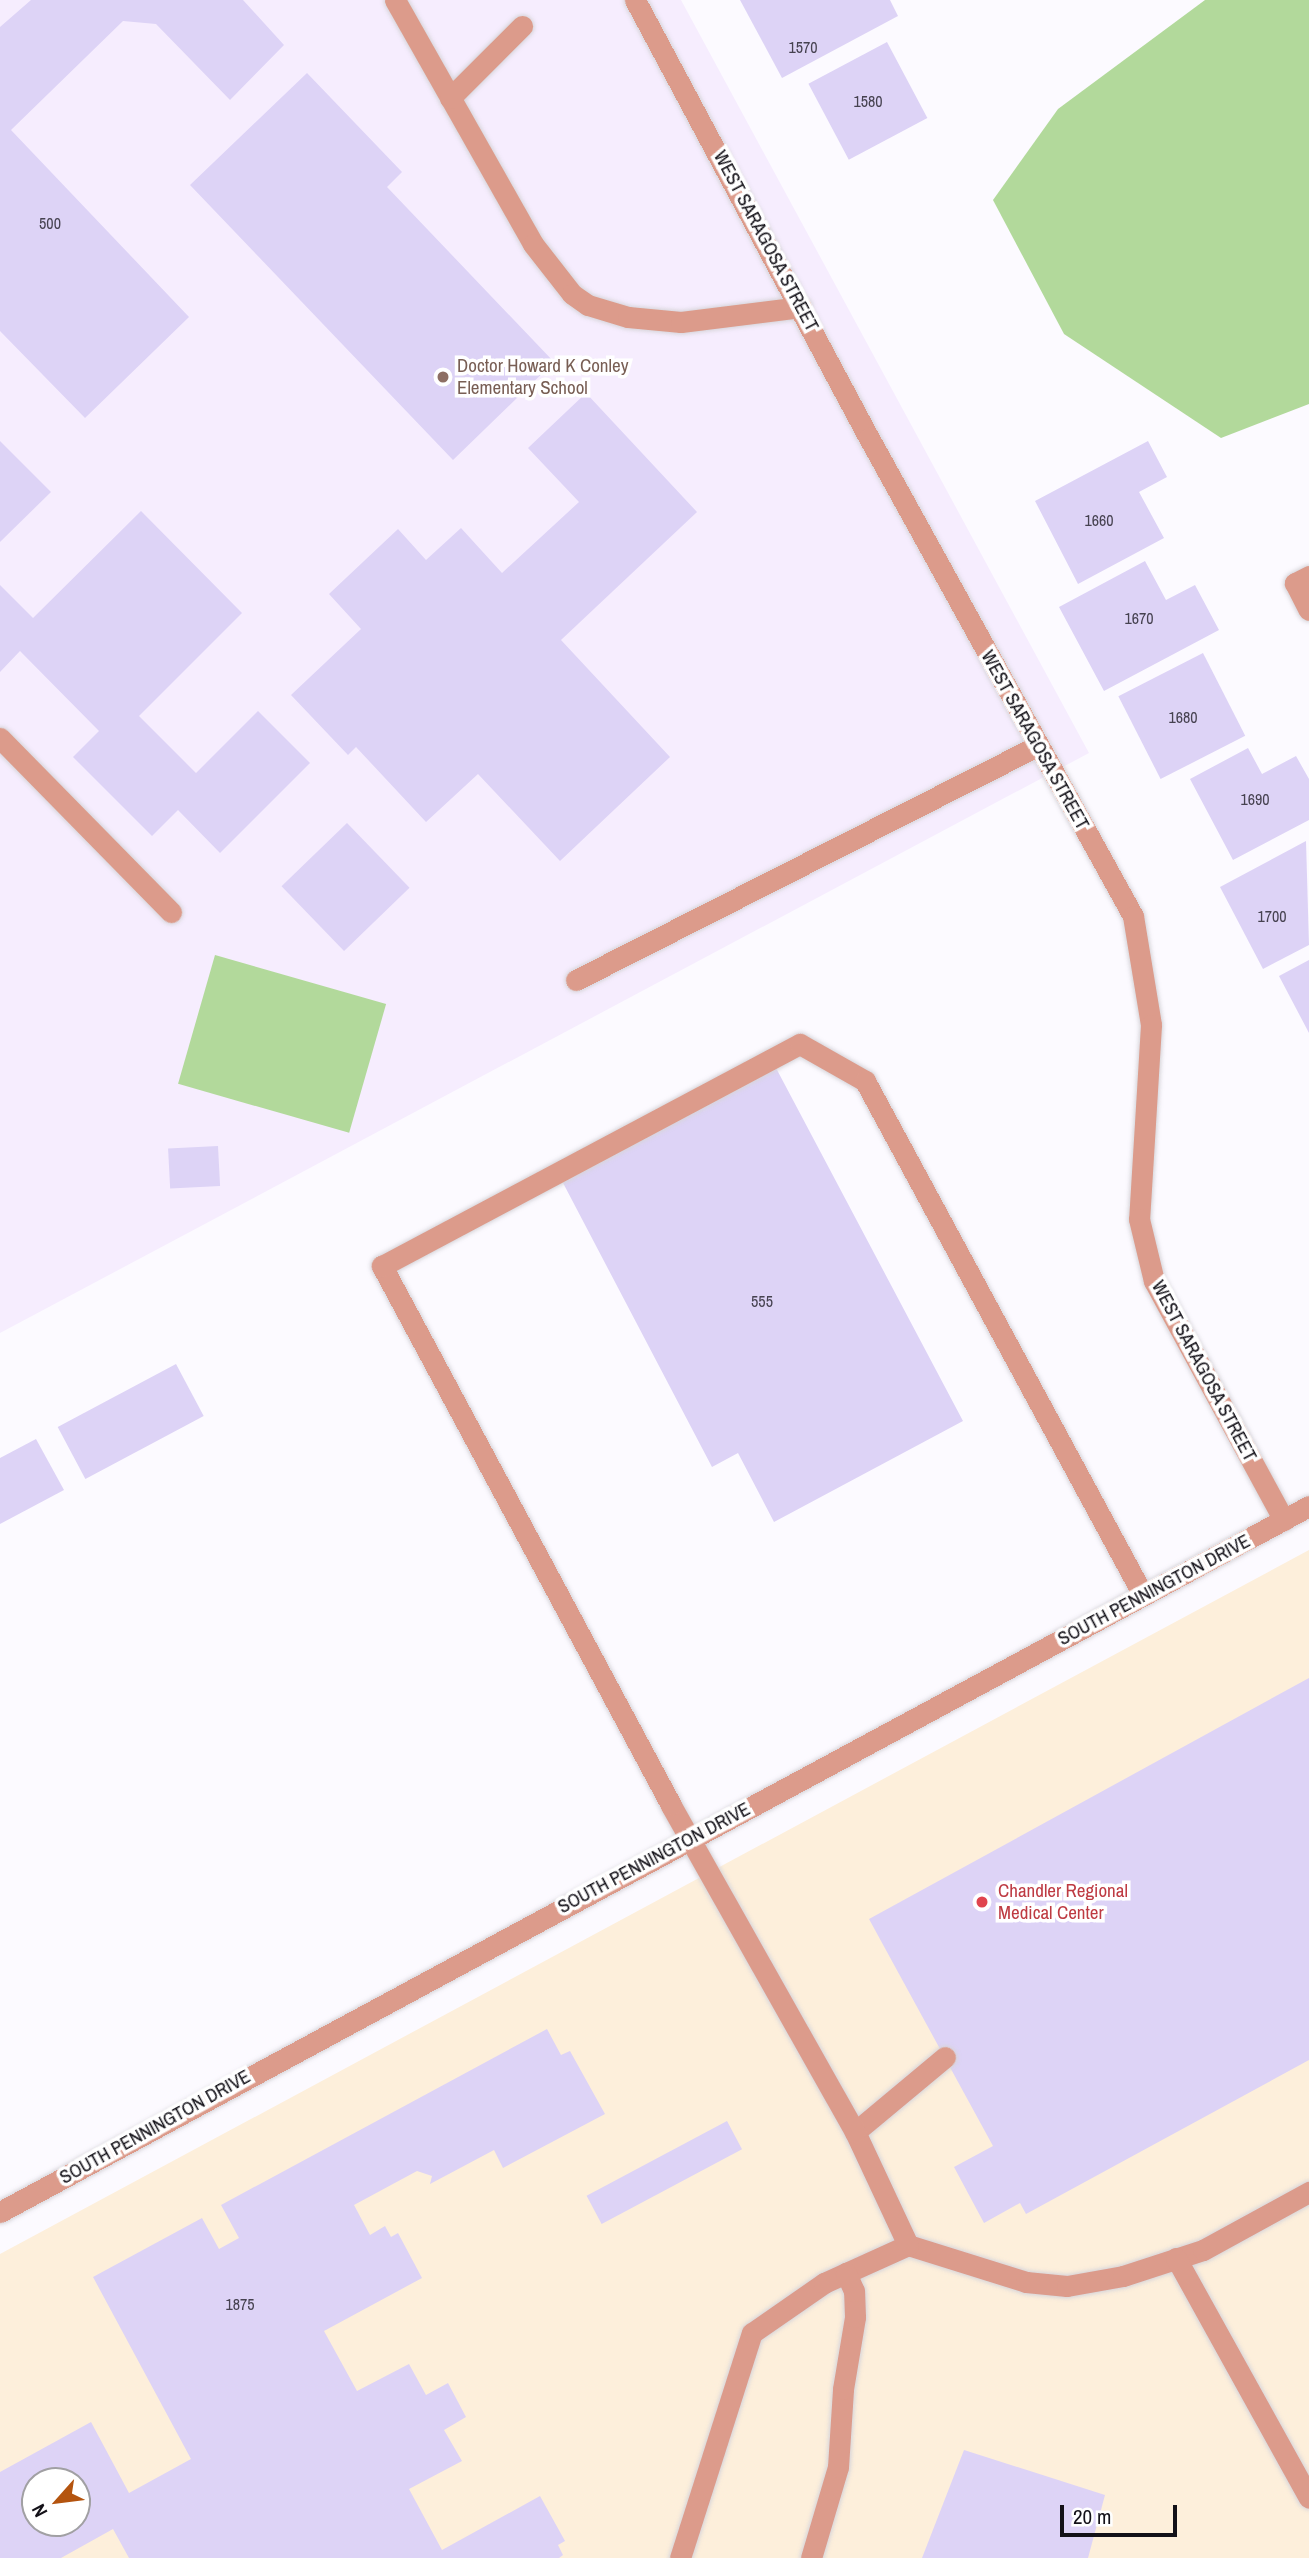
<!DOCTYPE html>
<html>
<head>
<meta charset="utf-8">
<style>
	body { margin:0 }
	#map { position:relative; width:1309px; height:2558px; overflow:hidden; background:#fcfaff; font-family:"Archivo Narrow",sans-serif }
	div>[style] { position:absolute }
	.education>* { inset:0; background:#f6edfe }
	.medical>* { inset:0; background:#fdefdb }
	.green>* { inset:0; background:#b2d99b; transform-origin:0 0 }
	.building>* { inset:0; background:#ddd3f6; transform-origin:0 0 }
	.roads { filter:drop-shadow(0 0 2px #d7d5da) drop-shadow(0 0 2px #d7d5da) }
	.service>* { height:21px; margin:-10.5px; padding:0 10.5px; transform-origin:10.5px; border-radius:10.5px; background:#dc9b8b }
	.minor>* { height:21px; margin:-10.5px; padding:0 10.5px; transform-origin:10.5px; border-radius:10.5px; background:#dc9b8b }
	.tertiary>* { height:21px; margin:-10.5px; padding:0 10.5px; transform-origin:10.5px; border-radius:10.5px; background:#dc9b8b }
	.dots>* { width:19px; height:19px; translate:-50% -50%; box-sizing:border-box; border:4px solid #fff; border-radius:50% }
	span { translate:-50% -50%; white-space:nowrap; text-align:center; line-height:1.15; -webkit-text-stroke:7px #fff; paint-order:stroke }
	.number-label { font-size:16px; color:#464250 }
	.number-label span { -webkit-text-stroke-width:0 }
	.street-label { font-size:19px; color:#131118 }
	.education-label { font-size:19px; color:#785e54 }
	.left { translate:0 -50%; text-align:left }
	.health-label { font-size:19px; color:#be3a42 }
	.north { position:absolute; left:21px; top:2467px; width:70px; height:70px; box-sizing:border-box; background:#fff; border:2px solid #a1a0a3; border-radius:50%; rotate:242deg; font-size:19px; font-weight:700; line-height:28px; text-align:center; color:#131118 }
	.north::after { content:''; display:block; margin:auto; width:24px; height:32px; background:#b4540f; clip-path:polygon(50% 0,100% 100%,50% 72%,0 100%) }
	.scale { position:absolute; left:1060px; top:2505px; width:117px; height:32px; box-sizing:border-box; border:4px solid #131118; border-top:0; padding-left:9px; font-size:21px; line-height:24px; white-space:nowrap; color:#131118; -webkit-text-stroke:5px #fff; paint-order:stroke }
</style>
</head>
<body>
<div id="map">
	<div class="education">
		<div style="clip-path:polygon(0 0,681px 0,1089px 753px,0 1333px)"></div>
	</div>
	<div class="medical">
		<div style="clip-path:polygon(evenodd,1309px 1550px,1309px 2558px,0 2558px,0 2254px,1309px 1550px,35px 2481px,77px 2481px,77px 2523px,35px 2523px,35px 2481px)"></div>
	</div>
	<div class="green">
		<div style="clip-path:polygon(1205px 0,1309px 0,1309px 404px,1221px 438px,1064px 334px,993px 200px,1058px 109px)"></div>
		<div style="left:215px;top:955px;width:178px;height:134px;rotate:16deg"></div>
	</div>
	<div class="building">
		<div style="clip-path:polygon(31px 0,243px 0,284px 45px,230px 100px,156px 24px,123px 21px,11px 130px,189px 317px,85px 418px,0 331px,0 27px)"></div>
		<div style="clip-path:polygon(740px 0,890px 0,898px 16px,782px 78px)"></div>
		<div style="left:887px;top:42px;width:86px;height:89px;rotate:62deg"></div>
		<div style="clip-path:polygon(307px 73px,402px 172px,387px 187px,554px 362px,453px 460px,190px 185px)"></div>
		<div style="clip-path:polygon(586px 393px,697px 512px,561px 640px,670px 757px,560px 861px,478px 774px,426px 822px,356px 747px,348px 755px,291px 695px,361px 629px,329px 594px,398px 529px,426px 560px,461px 528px,502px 573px,579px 502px,528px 448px)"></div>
		<div style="clip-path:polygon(0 441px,51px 492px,0 542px)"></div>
		<div style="clip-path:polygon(1148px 441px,1167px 477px,1139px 492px,1164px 538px,1078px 584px,1035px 501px)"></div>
		<div style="clip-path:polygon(141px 511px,242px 613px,139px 716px,196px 773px,258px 711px,310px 763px,220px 853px,178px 810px,152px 836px,73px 757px,99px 731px,20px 651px,0 672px,0 585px,33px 618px)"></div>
		<div style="clip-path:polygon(1145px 561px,1166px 600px,1195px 585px,1219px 630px,1104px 691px,1059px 607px)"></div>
		<div style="left:1203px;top:653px;width:93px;height:95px;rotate:63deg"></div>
		<div style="clip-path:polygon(1248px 748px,1262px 774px,1296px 756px,1309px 779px,1309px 820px,1233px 860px,1190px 779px)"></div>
		<div style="left:347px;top:823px;width:90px;height:91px;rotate:46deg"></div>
		<div style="clip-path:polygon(1306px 841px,1309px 945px,1263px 969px,1220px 887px)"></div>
		<div style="clip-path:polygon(1309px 960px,1309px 1033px,1279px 976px)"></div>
		<div style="clip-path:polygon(776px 1068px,963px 1421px,774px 1522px,738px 1453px,712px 1467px,562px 1181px)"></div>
		<div style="left:218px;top:1146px;width:40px;height:50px;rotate:87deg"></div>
		<div style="left:176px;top:1364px;width:59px;height:134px;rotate:62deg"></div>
		<div style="clip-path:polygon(36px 1439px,64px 1490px,0 1524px,0 1458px)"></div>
		<div style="clip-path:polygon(1309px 1678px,1309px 2060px,1026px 2214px,1020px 2203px,984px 2223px,954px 2167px,993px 2146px,869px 1919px)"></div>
		<div style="clip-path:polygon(evenodd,547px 2029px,561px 2055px,570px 2051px,605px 2114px,503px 2168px,494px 2150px,430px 2184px,432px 2176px,417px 2171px,354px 2205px,370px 2235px,385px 2226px,391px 2237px,398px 2233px,422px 2278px,324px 2331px,357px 2391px,409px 2364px,426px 2395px,448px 2383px,466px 2417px,444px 2430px,462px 2461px,409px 2489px,442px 2550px,540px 2496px,565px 2541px,558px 2545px,563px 2555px,559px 2558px,129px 2558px,113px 2529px,61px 2558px,0 2558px,0 2472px,91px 2422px,129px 2493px,191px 2459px,93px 2277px,202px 2218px,219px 2249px,239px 2238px,221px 2205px,547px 2029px,35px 2481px,77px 2481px,77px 2523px,35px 2523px,35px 2481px)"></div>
		<div style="left:727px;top:2121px;width:32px;height:159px;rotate:62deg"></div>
		<div style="clip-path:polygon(964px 2450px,1105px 2495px,1088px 2558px,922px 2558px)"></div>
	</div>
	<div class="roads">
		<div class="service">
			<div style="left:395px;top:0;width:280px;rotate:60.5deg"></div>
			<div style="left:533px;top:244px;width:63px;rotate:52deg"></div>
			<div style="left:572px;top:294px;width:19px;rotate:35deg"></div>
			<div style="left:588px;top:305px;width:42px;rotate:16.7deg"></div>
			<div style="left:628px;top:317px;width:53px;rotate:5.4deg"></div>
			<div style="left:681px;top:322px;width:121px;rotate:-7.1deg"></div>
			<div style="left:450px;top:98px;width:102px;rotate:-45deg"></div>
			<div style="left:0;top:738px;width:244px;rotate:45.5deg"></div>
			<div style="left:576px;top:980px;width:517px;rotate:-26.91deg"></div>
			<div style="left:855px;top:2132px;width:117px;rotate:-39.8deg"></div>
			<div style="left:908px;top:2245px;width:124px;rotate:17.4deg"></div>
			<div style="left:1026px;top:2282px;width:41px;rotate:5.6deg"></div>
			<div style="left:1067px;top:2286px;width:57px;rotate:-10.1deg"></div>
			<div style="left:1123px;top:2276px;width:84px;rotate:-18deg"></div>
			<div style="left:1203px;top:2250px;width:121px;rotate:-28.7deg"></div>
			<div style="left:1176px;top:2258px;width:274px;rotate:61deg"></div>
			<div style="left:680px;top:2558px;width:236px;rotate:-72.3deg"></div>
			<div style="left:752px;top:2333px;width:88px;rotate:-34.8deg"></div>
			<div style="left:824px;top:2283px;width:92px;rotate:-24.3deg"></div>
			<div style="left:908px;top:2245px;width:125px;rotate:-115.1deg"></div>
			<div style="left:855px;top:2132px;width:375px;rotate:-119.4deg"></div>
			<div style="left:671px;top:1805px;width:612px;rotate:-118.2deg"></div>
			<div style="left:382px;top:1266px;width:473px;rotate:-28deg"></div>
			<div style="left:800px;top:1044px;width:75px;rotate:29.6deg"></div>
			<div style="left:865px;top:1081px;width:584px;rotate:61.59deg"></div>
			<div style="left:811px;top:2558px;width:95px;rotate:-73.5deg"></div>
			<div style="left:838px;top:2467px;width:78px;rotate:-86.3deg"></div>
			<div style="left:843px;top:2389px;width:73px;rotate:-80.5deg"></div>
			<div style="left:855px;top:2317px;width:26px;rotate:-92deg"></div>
			<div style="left:854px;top:2291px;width:20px;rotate:-114deg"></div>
		</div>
		<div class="minor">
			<div style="left:635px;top:0;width:497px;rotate:61.9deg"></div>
			<div style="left:869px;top:438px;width:546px;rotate:61.09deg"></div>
			<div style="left:1133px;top:916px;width:110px;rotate:80.6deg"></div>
			<div style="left:1151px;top:1025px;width:194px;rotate:93.5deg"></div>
			<div style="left:1139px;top:1219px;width:64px;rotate:76.4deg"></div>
			<div style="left:1154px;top:1281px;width:272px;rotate:61.5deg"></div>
			<div style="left:1309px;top:576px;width:16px;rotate:153deg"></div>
			<div style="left:1295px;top:583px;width:30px;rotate:63deg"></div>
		</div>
		<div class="tertiary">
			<div style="left:0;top:2212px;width:1487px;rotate:-28.34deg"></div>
		</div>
	</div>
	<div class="dots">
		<div style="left:443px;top:377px;background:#8d6e63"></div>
		<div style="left:982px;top:1902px;background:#e0444e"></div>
	</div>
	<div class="number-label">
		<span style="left:803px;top:47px">1570</span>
		<span style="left:868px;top:101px">1580</span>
		<span style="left:50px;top:223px">500</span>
		<span style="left:1099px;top:520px">1660</span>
		<span style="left:1139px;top:618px">1670</span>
		<span style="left:1183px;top:717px">1680</span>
		<span style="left:1255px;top:799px">1690</span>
		<span style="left:1272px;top:916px">1700</span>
		<span style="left:762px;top:1301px">555</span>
		<span style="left:240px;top:2304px">1875</span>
	</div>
	<div class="street-label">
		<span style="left:766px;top:241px;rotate:62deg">WEST SARAGOSA STREET</span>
		<span style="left:1035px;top:740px;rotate:61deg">WEST SARAGOSA STREET</span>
		<span style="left:1204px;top:1371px;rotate:62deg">WEST SARAGOSA STREET</span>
		<span style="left:1154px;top:1590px;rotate:-28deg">SOUTH PENNINGTON DRIVE</span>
		<span style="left:654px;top:1858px;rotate:-28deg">SOUTH PENNINGTON DRIVE</span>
		<span style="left:155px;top:2127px;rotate:-29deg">SOUTH PENNINGTON DRIVE</span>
	</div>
	<div class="education-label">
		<span class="left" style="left:457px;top:377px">Doctor Howard K Conley<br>Elementary School</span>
	</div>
	<div class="health-label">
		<span class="left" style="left:998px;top:1902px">Chandler Regional<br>Medical Center</span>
	</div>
	<div class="north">N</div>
	<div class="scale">20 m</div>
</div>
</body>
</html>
